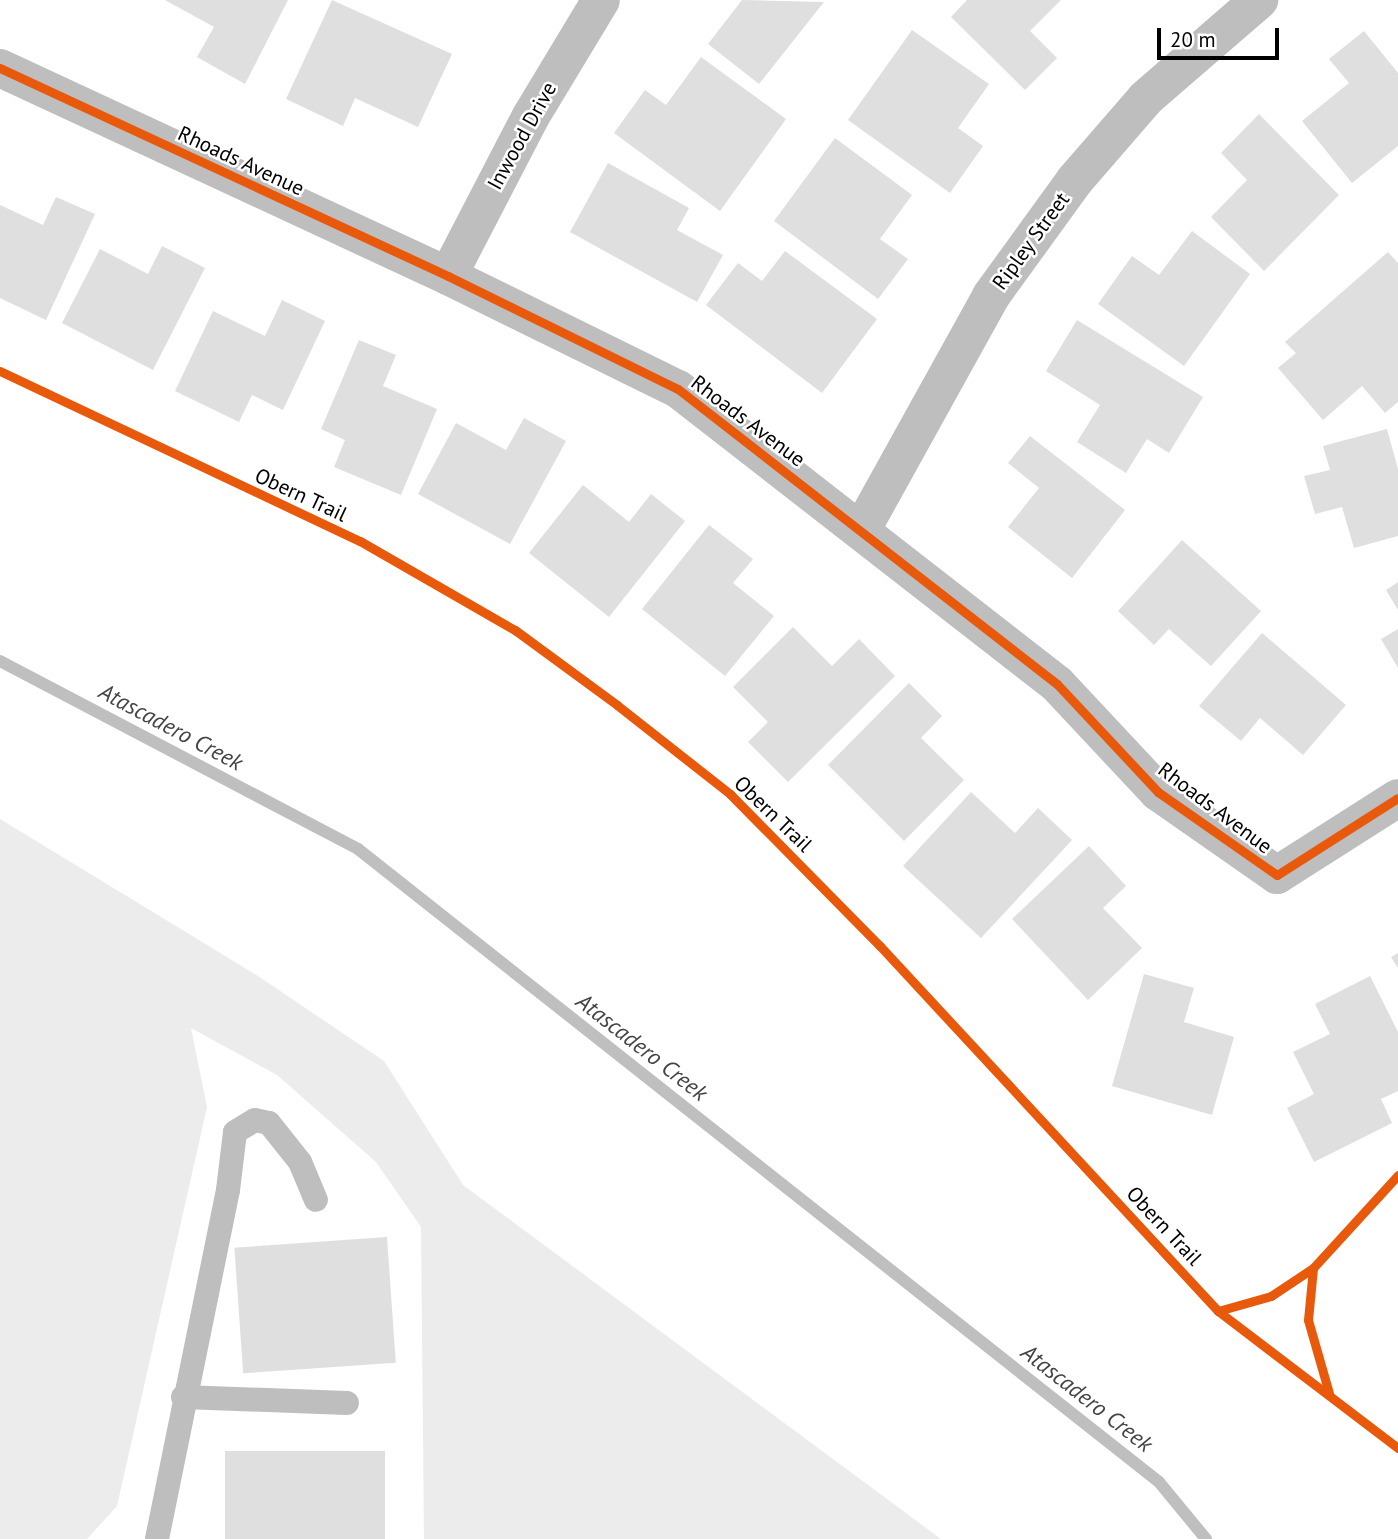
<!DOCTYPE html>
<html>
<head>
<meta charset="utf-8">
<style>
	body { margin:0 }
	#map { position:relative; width:1398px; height:1539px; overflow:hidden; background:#fff; font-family:"PT Sans",sans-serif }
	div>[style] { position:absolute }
	.green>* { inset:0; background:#ececec }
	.stream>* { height:12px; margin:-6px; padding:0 6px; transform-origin:6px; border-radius:6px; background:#bfbfbf }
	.building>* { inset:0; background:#dfdfdf; transform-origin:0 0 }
	.service>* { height:24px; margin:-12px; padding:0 12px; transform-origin:12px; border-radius:12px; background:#bebebe }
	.minor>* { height:38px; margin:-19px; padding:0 19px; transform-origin:19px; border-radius:19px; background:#bebebe }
	.cycleway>* { height:9px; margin:-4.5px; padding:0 4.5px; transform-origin:4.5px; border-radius:4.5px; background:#e8590c }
	span { translate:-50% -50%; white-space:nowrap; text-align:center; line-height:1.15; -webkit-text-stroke:5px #fff; paint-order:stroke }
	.street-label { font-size:21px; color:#000 }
	.water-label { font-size:23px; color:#444; font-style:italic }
	.scale { position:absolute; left:1157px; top:28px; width:122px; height:32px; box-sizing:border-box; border:4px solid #000; border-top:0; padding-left:9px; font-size:21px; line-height:24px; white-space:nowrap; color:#000; -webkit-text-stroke:5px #fff; paint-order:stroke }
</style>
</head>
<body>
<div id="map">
	<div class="green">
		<div style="clip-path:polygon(0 819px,258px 976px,384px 1061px,463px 1185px,941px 1539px,424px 1539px,421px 1227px,376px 1162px,277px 1075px,191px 1028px,207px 1107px,117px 1506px,87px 1539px,0 1539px)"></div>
	</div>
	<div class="stream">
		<div style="left:0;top:661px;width:404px;rotate:27.7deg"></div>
		<div style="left:358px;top:849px;width:1021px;rotate:38.32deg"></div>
		<div style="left:1159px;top:1482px;width:74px;rotate:50.5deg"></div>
	</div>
	<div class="building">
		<div style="clip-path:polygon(165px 0,288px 0,245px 84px,197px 57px,214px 27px)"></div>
		<div style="clip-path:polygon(332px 0,452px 54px,418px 127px,355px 98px,343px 126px,286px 99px)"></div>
		<div style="clip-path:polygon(742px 0,824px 2px,759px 84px,708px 44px)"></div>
		<div style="clip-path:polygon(967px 0,1061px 0,1030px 31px,1057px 58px,1025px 90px,951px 17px)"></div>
		<div style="clip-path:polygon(912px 30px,989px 84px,958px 128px,983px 146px,950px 193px,848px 120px)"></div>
		<div style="clip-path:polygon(1364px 31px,1398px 73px,1398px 146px,1352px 183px,1302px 121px,1349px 83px,1329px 59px)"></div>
		<div style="clip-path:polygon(701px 57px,786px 119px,720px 211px,614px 133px,645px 90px,666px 105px)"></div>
		<div style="clip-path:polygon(1259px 114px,1339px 195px,1264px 271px,1211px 217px,1247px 180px,1221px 153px)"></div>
		<div style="clip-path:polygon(835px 138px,912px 195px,880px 239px,908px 259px,878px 299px,774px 221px)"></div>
		<div style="clip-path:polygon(608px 163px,689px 208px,677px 230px,723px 255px,697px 302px,570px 232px)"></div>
		<div style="clip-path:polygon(56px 197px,95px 214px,46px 320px,0 298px,0 205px,43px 225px)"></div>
		<div style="clip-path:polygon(1192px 231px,1250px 274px,1184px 366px,1098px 304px,1132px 256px,1159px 275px)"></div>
		<div style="clip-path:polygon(162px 246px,205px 268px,153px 370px,62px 323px,100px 249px,148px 274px)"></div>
		<div style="clip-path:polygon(785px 251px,877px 319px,822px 393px,706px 305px,738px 263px,762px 281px)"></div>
		<div style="clip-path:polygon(1388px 252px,1398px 263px,1398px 402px,1385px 413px,1362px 386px,1323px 420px,1278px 368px,1296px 353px,1285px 342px)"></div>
		<div style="clip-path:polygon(282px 300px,325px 321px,283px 410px,252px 395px,239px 422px,175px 391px,213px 311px,265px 336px)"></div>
		<div style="clip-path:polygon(1077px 320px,1203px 397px,1169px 453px,1147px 439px,1126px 473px,1077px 442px,1100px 405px,1046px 371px)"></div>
		<div style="clip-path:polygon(359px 340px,396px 355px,383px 386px,437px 409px,401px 495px,334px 467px,345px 440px,321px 429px)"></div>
		<div style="clip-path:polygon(524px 418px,566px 441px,510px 544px,418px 494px,456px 423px,506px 450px)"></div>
		<div style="clip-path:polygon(1387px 429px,1398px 469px,1398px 536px,1354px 548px,1342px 507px,1315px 514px,1304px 476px,1330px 470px,1323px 446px)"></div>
		<div style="clip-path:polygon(1030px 436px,1125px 510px,1072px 578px,1008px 527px,1039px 488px,1008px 463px)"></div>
		<div style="clip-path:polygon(583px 485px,629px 522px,651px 494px,685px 521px,609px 617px,529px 553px)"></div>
		<div style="clip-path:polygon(709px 525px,753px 559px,733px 583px,774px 616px,725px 676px,642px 609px)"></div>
		<div style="clip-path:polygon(1182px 540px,1261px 611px,1211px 666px,1169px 629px,1154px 645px,1118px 611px)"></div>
		<div style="clip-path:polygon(1398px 582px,1398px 610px,1386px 590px)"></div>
		<div style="clip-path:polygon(793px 627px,832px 666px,859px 639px,895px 676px,788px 782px,748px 742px,768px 722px,733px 687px)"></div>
		<div style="clip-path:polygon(1398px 629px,1398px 668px,1381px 639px)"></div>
		<div style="clip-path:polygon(1262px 633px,1346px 705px,1303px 755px,1260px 718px,1241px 741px,1199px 706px)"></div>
		<div style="clip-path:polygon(909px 683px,942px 716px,921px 738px,964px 780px,904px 841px,828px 765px)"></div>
		<div style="clip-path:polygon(971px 792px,1015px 833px,1038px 808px,1072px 840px,981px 938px,903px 866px)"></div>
		<div style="clip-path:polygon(1089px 846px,1126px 886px,1103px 908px,1142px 948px,1088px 1000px,1012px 919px)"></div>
		<div style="clip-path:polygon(1398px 953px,1398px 968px,1391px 957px)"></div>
		<div style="clip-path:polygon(1144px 974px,1194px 988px,1184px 1022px,1234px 1037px,1212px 1115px,1112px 1086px)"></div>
		<div style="clip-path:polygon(1370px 976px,1398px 1032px,1398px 1091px,1381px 1099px,1392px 1123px,1314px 1162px,1287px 1108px,1314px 1094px,1293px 1052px,1330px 1034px,1315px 1004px)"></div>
		<div style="left:387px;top:1237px;width:126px;height:153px;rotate:86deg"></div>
		<div style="left:225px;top:1451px;width:160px;height:88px"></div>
	</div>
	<div class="service">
		<div style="left:183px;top:1397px;width:164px;rotate:2.1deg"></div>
		<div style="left:157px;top:1539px;width:356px;rotate:-78.5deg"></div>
		<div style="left:228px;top:1190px;width:58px;rotate:-83.1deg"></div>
		<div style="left:235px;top:1132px;width:23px;rotate:-31deg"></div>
		<div style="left:255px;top:1120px;width:14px;rotate:12deg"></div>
		<div style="left:269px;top:1123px;width:50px;rotate:51.5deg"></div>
		<div style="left:300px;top:1162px;width:41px;rotate:67.2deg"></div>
	</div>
	<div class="minor">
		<div style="left:0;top:68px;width:494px;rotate:24.9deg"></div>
		<div style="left:448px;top:276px;width:256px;rotate:26.2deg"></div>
		<div style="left:678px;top:389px;width:480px;rotate:37.9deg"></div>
		<div style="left:1057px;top:684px;width:148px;rotate:46.9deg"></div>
		<div style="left:1158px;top:792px;width:145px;rotate:34.9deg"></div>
		<div style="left:1277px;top:875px;width:143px;rotate:-32.5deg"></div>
		<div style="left:448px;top:276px;width:180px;rotate:-62.6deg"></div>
		<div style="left:531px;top:116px;width:135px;rotate:-58.9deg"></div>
		<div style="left:862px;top:529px;width:266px;rotate:-61deg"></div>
		<div style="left:991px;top:296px;width:143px;rotate:-54.1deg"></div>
		<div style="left:1075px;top:180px;width:108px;rotate:-49.1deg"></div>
		<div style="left:1146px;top:98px;width:150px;rotate:-40.9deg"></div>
	</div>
	<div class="cycleway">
		<div style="left:0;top:68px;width:494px;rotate:24.9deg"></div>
		<div style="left:448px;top:276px;width:256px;rotate:26.2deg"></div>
		<div style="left:678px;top:389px;width:480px;rotate:37.9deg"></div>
		<div style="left:1057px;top:684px;width:148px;rotate:46.9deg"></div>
		<div style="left:1158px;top:792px;width:145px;rotate:34.9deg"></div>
		<div style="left:1277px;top:875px;width:143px;rotate:-32.5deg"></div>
		<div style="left:0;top:371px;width:398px;rotate:25.3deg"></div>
		<div style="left:360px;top:541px;width:179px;rotate:29.9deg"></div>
		<div style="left:515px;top:630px;width:127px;rotate:36.3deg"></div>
		<div style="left:617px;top:705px;width:144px;rotate:38.2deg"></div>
		<div style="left:730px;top:794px;width:214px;rotate:45.4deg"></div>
		<div style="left:880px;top:946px;width:497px;rotate:47.2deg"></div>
		<div style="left:1218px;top:1311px;width:226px;rotate:37.3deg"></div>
		<div style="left:1313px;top:1268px;width:52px;rotate:95.5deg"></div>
		<div style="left:1308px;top:1320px;width:76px;rotate:74deg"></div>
		<div style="left:1218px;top:1311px;width:55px;rotate:-15.8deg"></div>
		<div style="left:1271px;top:1296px;width:50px;rotate:-33.7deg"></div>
		<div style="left:1313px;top:1268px;width:126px;rotate:-47.6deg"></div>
	</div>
	<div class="street-label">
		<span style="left:522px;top:136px;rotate:-61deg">Inwood Drive</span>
		<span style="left:241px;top:161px;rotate:25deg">Rhoads Avenue</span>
		<span style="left:1031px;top:241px;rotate:-54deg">Ripley Street</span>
		<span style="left:748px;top:421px;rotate:37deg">Rhoads Avenue</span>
		<span style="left:301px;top:495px;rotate:25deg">Obern Trail</span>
		<span style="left:1215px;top:808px;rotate:37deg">Rhoads Avenue</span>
		<span style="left:773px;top:814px;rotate:44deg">Obern Trail</span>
		<span style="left:1164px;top:1226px;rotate:47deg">Obern Trail</span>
	</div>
	<div class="water-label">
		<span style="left:171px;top:727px;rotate:28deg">Atascadero Creek</span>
		<span style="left:642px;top:1047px;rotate:38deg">Atascadero Creek</span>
		<span style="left:1087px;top:1398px;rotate:38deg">Atascadero Creek</span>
	</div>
	<div class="scale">20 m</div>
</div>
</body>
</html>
